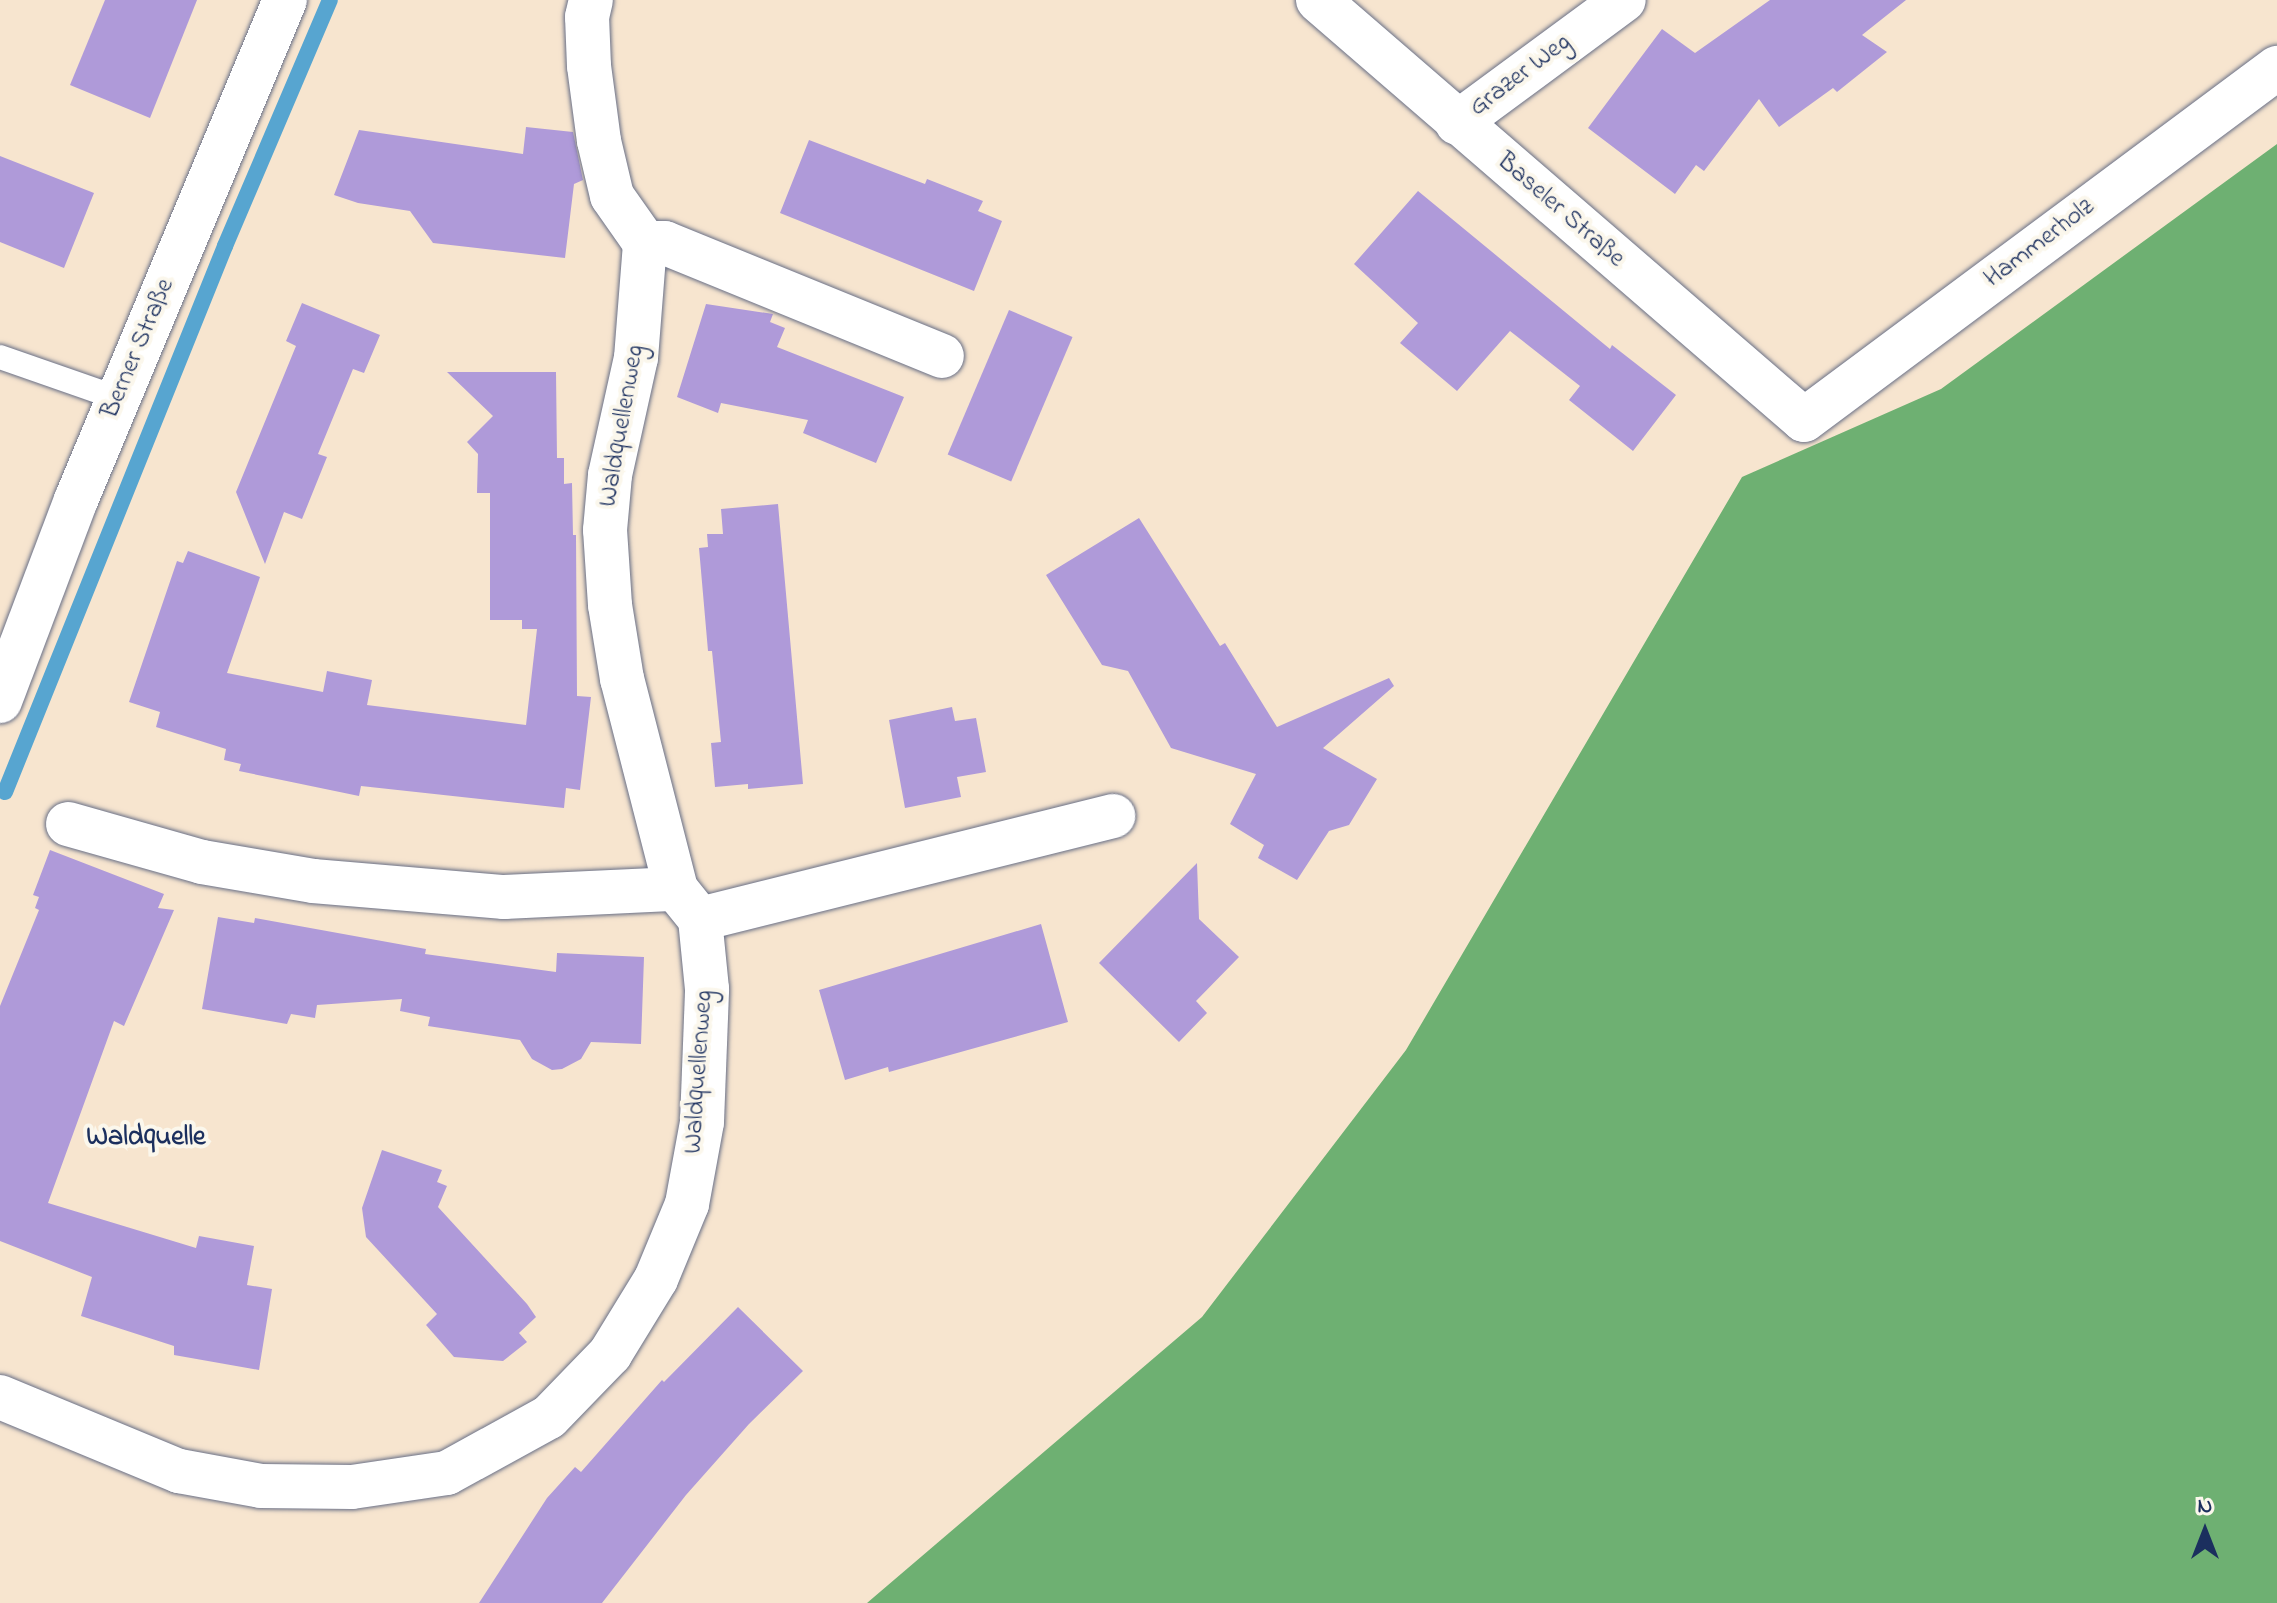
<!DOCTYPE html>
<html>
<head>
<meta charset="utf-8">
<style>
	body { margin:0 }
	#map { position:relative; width:2277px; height:1603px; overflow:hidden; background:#f7e5cf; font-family:"Indie Flower",sans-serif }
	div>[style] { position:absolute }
	.forest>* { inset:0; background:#6eb072 }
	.stream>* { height:16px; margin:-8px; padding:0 8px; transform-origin:8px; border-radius:8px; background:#57a5d0 }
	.building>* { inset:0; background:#af9ad9; transform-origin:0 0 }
	.roads { filter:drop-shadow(0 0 2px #686f86) drop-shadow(0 0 2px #686f86) }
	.lane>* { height:24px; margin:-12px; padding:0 12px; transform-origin:12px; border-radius:12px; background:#fff }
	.street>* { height:44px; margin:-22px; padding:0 22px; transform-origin:22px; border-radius:22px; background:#fff }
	span { translate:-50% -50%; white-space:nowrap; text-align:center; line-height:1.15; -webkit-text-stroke:8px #fbf7ec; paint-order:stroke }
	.street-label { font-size:26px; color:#1b2f5e }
	.neighbourhood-label { font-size:28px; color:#1b2f5e; font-weight:700 }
	.north { position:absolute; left:2165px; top:1491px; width:80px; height:80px; -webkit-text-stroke:6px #fbf7ec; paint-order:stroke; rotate:0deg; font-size:22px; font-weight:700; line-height:32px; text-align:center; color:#1b2f5e }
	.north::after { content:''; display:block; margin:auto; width:28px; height:36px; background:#1b2f5e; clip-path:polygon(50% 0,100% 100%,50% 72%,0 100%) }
</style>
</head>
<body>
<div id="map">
	<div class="forest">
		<div style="clip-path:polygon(2277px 144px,2277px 1603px,867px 1603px,1202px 1317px,1406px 1050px,1742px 477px,1941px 389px)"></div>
	</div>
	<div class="stream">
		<div style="left:5px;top:792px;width:589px;rotate:-68.05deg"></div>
		<div style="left:225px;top:246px;width:267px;rotate:-66.9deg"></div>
	</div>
	<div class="building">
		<div style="clip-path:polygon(105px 0,197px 0,150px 118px,70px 85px)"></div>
		<div style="clip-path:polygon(1770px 0,1906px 0,1862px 35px,1887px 52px,1837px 92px,1833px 88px,1779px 127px,1759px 99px,1704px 171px,1696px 165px,1675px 194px,1588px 128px,1662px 29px,1695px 53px)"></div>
		<div style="clip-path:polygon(526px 127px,573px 132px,583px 180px,574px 184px,565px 258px,433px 243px,410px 211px,358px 203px,334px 195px,359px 130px,523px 154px)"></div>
		<div style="clip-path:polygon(809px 140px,925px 184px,927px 179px,983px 201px,978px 211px,1002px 221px,974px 291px,780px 213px)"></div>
		<div style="clip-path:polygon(0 156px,94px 193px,64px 268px,0 242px)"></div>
		<div style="clip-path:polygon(1418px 191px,1610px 349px,1612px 345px,1676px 395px,1633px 451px,1569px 400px,1580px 386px,1510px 331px,1457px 391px,1400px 343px,1418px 323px,1354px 264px)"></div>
		<div style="clip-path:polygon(302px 303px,380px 335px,364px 373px,353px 369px,318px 454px,327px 457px,302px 519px,284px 512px,265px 564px,236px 492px,296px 346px,286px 341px)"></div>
		<div style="clip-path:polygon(706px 304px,773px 314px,770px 322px,785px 328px,777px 347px,904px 397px,876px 463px,803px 433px,808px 420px,721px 403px,718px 413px,677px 397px)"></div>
		<div style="left:1009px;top:310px;width:69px;height:157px;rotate:23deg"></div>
		<div style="clip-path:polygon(447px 372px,556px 372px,557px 458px,564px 458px,564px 484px,572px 483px,573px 535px,576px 535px,577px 696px,591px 697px,580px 790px,566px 788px,564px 808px,361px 786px,359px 796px,239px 771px,241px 764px,224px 760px,226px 749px,156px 727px,160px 712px,129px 702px,177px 561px,183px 563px,188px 551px,260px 577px,227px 673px,323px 692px,327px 671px,372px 680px,367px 705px,526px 725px,537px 629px,522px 629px,522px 620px,490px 620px,490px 493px,477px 493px,478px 454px,467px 442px,493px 416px)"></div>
		<div style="clip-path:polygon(778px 504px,803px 784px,748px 789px,748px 784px,715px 787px,711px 743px,721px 742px,712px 651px,708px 651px,699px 548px,708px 547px,707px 534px,723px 534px,721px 509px)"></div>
		<div style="clip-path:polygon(1139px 518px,1220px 646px,1225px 643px,1277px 727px,1389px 678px,1394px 686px,1323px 748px,1377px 779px,1349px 825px,1329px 831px,1297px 880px,1258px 858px,1264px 845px,1230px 824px,1256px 774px,1171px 748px,1128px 671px,1102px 665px,1046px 575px)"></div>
		<div style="clip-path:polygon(952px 707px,955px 721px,976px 718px,986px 772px,957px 777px,961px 797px,905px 808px,889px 720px)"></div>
		<div style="clip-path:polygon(50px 850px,164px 894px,158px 908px,174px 910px,124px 1026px,114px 1021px,48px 1203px,196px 1248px,199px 1236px,254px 1246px,247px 1285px,272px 1289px,259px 1370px,174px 1355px,174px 1346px,81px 1316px,92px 1277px,0 1241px,0 1006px,39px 910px,35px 908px,39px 897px,33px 895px)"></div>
		<div style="clip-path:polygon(1197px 863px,1199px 919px,1239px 957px,1196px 1001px,1207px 1013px,1179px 1042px,1099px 963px)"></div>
		<div style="clip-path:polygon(218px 917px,254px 923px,255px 918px,426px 949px,425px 954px,556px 972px,557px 953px,644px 957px,641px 1044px,591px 1042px,581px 1059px,562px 1069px,552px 1070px,532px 1059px,520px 1040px,428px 1026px,430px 1017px,400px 1011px,402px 999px,317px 1005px,315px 1018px,291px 1014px,287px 1024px,202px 1009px)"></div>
		<div style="clip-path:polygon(1041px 924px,1068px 1022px,889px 1072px,888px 1067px,845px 1080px,819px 990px)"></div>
		<div style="clip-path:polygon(382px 1150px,442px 1170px,437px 1182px,447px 1186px,438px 1207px,527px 1304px,536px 1317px,519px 1333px,527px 1342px,503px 1361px,454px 1357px,426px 1325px,437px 1314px,366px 1237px,362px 1208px)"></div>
		<div style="clip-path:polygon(738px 1307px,803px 1371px,749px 1424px,686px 1495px,602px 1603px,479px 1603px,547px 1498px,575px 1467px,581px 1472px,662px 1380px,664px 1382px)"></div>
	</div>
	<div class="roads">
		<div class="lane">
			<div style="left:0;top:357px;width:125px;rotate:19.2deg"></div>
		</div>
		<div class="street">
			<div style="left:1318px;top:0;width:642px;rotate:40.83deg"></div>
			<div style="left:1804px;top:420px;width:590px;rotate:-36.66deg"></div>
			<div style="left:1457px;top:123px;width:207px;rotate:-36.4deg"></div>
			<div style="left:645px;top:243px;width:20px"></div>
			<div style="left:665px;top:243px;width:299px;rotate:22.2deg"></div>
			<div style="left:0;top:701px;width:215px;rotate:-69.3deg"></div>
			<div style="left:76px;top:500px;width:542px;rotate:-67.32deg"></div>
			<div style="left:68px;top:824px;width:139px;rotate:15.8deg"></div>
			<div style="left:202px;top:862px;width:113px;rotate:9.7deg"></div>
			<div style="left:313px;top:881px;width:192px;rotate:4.8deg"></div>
			<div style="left:504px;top:897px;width:172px;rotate:-2.7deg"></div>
			<div style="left:700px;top:919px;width:426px;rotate:-14deg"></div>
			<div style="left:0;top:1397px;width:194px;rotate:22.5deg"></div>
			<div style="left:179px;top:1471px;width:83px;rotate:10.4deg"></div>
			<div style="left:261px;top:1486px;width:91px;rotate:0.6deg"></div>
			<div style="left:352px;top:1487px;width:96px;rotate:-8.4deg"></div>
			<div style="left:447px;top:1473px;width:116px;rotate:-28.8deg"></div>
			<div style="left:549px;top:1417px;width:88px;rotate:-45.9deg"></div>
			<div style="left:610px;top:1354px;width:88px;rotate:-58.5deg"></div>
			<div style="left:656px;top:1279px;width:81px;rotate:-67.5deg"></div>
			<div style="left:687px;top:1204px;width:83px;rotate:-79.6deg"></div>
			<div style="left:702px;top:1122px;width:133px;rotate:-87.8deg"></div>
			<div style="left:707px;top:989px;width:70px;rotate:-95.7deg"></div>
			<div style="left:700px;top:919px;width:38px;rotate:-129deg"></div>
			<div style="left:676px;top:889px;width:217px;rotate:-104.4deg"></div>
			<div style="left:622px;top:679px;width:75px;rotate:-99.2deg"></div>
			<div style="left:610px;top:605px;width:75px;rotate:-93.8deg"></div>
			<div style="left:605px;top:530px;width:55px;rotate:-84.8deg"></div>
			<div style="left:610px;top:475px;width:120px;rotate:-77.5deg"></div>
			<div style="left:636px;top:358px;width:115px;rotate:-85.5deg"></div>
			<div style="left:645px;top:243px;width:57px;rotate:-125.1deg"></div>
			<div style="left:612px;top:196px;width:57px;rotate:-103.3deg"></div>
			<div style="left:599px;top:141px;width:76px;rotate:-97.6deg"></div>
			<div style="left:589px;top:66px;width:49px;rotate:-92.3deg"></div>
			<div style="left:587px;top:17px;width:17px;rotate:-77deg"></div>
		</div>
	</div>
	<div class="street-label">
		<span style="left:1521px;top:76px;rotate:-37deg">Grazer Weg</span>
		<span style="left:1560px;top:211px;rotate:41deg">Baseler Straße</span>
		<span style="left:2040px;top:244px;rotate:-37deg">Hammerholz</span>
		<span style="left:139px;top:349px;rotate:-67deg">Berner Straße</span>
		<span style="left:623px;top:426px;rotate:-80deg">Waldquellenweg</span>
		<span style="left:700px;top:1072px;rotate:-86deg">Waldquellenweg</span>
	</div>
	<div class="neighbourhood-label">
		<span style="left:146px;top:1138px">Waldquelle</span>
	</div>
	<div class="north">N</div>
</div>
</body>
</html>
